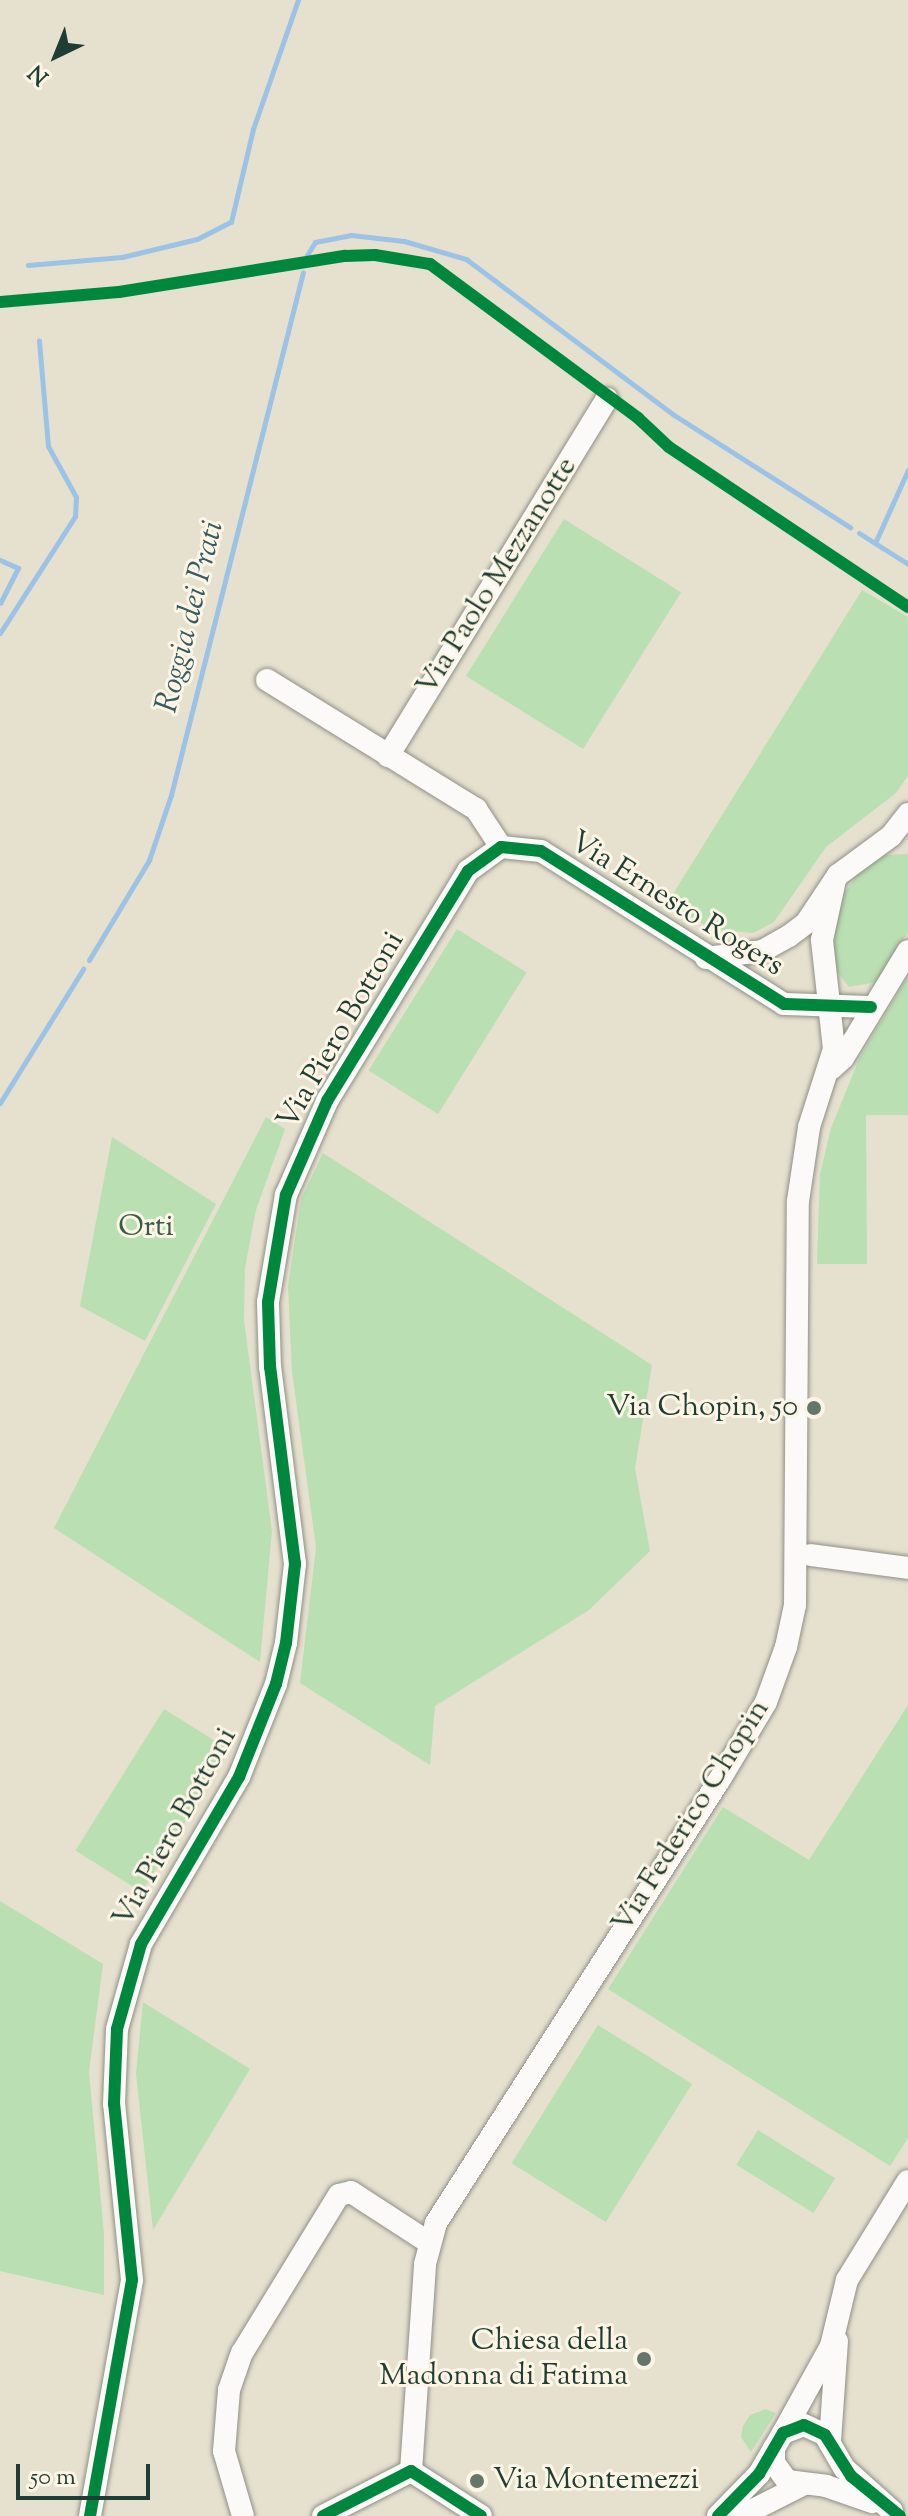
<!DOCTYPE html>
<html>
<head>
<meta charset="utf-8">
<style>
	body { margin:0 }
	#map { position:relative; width:908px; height:2516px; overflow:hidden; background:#e6e0cf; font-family:"Sorts Mill Goudy",serif }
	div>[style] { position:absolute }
	.green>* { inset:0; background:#badfb2; transform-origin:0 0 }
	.stream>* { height:5px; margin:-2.5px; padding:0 2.5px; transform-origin:2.5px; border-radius:2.5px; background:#9cc3e5 }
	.roads { filter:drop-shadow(0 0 2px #8e9086) drop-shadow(0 0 2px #8e9086) }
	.minor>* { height:22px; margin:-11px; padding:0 11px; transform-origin:11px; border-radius:11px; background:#fbfaf8 }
	.cycleway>* { height:12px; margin:-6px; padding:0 6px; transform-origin:6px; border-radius:6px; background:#00873e }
	.dots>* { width:22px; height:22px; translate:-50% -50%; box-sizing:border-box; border:4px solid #fcf5e5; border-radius:50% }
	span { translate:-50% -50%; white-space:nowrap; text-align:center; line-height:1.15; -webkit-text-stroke:6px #fcf5e5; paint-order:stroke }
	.street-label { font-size:30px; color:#1f3d34 }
	.park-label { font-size:30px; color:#375d48 }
	.poi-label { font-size:30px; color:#1f3d34 }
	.right { translate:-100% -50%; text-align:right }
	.left { translate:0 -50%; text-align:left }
	.water-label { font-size:32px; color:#365c62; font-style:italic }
	.north { position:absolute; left:16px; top:16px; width:80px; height:80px; -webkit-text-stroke:6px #fcf5e5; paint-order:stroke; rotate:223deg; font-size:22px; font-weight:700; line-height:32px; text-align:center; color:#1f3d34 }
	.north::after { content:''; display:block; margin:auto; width:28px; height:36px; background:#1f3d34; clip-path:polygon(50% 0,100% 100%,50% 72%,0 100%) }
	.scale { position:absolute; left:16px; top:2464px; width:134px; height:36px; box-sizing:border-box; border:4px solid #1f3d34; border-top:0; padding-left:10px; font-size:24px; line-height:28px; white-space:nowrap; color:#1f3d34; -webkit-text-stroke:6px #fcf5e5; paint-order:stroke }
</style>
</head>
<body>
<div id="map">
	<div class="green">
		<div style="left:564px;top:519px;width:138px;height:185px;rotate:32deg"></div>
		<div style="clip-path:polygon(862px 590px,908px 617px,908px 776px,896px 793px,826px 847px,774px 922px,753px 933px,711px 929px,668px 902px)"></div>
		<div style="clip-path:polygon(908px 854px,908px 932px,877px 982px,849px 987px,832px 965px,833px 922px,841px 898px,862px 868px,883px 855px)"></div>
		<div style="left:457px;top:929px;width:82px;height:167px;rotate:32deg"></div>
		<div style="clip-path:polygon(908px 976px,908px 1115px,866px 1115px,867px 1264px,817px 1264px,820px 1174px,831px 1128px,860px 1057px)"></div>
		<div style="clip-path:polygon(266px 1117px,285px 1129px,256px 1210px,245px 1268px,244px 1320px,272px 1531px,260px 1662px,54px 1528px)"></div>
		<div style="clip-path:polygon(112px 1137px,216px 1204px,145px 1341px,80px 1306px)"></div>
		<div style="clip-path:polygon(323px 1153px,652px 1365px,635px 1468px,650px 1551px,589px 1610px,435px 1706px,430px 1765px,300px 1683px,316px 1547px,292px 1372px,288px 1286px,301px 1199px)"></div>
		<div style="clip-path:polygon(908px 1705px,908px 2138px,890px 2166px,608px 1989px,723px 1807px,809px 1860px)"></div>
		<div style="left:164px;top:1709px;width:78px;height:167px;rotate:32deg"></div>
		<div style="clip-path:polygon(0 1901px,103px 1964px,89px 2072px,104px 2234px,104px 2295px,0 2271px)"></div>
		<div style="clip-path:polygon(143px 2002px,250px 2069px,153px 2230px,136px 2074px)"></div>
		<div style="left:598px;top:2025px;width:111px;height:163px;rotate:32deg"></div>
		<div style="left:758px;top:2130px;width:91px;height:41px;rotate:32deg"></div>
		<div style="clip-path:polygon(766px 2409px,776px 2413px,751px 2452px,741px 2437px,743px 2426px,750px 2415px)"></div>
	</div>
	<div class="stream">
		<div style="left:307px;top:255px;width:15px;rotate:-58deg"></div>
		<div style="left:315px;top:242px;width:37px;rotate:-11deg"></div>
		<div style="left:351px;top:235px;width:53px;rotate:6.5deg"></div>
		<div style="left:404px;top:241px;width:65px;rotate:16.2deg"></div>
		<div style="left:466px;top:259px;width:260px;rotate:36.9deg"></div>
		<div style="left:674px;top:415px;width:209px;rotate:32.5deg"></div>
		<div style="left:28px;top:265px;width:94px;rotate:-4.9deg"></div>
		<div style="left:122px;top:257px;width:77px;rotate:-13.5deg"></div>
		<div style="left:197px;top:239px;width:38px;rotate:-27deg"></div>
		<div style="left:231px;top:222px;width:96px;rotate:-76.7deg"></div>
		<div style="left:253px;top:129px;width:137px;rotate:-70.8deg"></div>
		<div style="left:859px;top:533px;width:58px;rotate:32.3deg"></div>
		<div style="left:875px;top:543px;width:80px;rotate:-65.7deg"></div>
		<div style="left:0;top:560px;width:20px;rotate:24deg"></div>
		<div style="left:18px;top:568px;width:39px;rotate:117deg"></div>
		<div style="left:0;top:633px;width:139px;rotate:-57.3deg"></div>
		<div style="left:75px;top:516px;width:19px;rotate:-87deg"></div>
		<div style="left:76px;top:497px;width:58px;rotate:-118.8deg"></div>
		<div style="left:48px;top:446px;width:106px;rotate:-94.9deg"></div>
		<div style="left:89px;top:960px;width:117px;rotate:-59deg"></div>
		<div style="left:149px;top:860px;width:69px;rotate:-71.3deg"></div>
		<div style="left:171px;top:795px;width:539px;rotate:-75.83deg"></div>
		<div style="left:0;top:1103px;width:158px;rotate:-58.2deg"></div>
	</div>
	<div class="roads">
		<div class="minor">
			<div style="left:267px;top:680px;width:246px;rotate:31.7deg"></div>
			<div style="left:476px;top:809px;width:45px;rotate:56.7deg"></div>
			<div style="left:388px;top:756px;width:419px;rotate:-58.5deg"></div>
			<div style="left:706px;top:958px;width:56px;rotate:-7.1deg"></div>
			<div style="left:762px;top:951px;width:31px;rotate:-29deg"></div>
			<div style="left:789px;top:936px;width:21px;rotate:-37deg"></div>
			<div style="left:806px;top:923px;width:58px;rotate:-56.3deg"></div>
			<div style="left:838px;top:875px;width:66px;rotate:-36.3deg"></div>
			<div style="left:891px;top:836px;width:28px;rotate:-52deg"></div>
			<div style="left:831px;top:1069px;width:16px;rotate:-43deg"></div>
			<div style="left:843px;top:1058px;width:125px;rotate:-58.7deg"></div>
			<div style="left:811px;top:1555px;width:98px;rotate:7.6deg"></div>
			<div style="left:783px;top:2433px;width:99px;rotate:-61.1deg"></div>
			<div style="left:831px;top:2346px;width:68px;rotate:-76.4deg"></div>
			<div style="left:847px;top:2280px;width:116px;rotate:-58.4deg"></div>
			<div style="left:830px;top:2441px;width:100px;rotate:-86deg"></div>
			<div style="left:774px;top:2448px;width:15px;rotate:90deg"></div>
			<div style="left:774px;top:2463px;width:22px;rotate:54deg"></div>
			<div style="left:787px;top:2481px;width:39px;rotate:7deg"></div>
			<div style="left:826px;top:2486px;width:49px;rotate:19.2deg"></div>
			<div style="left:411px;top:2471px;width:207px;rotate:-86.1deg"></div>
			<div style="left:425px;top:2264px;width:42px;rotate:-75deg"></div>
			<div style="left:436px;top:2223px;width:527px;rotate:-57.4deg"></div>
			<div style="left:720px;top:1779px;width:90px;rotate:-59.1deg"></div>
			<div style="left:766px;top:1702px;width:59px;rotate:-70deg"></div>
			<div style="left:786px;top:1647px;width:43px;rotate:-77.9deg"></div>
			<div style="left:795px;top:1605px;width:404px;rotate:-89.6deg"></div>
			<div style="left:798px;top:1201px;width:75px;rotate:-81.5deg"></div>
			<div style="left:809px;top:1127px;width:82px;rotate:-72.2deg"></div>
			<div style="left:834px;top:1049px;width:110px;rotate:-96.3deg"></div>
			<div style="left:822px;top:940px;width:61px;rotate:-77.8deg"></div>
			<div style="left:411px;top:2471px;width:83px;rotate:32.7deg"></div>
			<div style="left:90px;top:2516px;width:240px;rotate:-79.9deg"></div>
			<div style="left:132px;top:2280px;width:177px;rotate:-95.8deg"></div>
			<div style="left:114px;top:2104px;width:75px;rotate:-87.7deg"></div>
			<div style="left:117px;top:2029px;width:88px;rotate:-74.2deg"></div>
			<div style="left:141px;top:1944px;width:194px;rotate:-59.6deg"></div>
			<div style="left:239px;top:1777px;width:100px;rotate:-68.3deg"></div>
			<div style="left:276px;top:1684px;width:42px;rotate:-76.3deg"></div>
			<div style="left:286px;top:1643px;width:80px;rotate:-83.5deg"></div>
			<div style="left:295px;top:1564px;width:199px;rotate:-97.2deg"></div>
			<div style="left:270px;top:1367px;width:65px;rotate:-91.8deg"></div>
			<div style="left:268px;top:1302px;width:109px;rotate:-80.5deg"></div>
			<div style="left:286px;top:1195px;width:103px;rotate:-66.4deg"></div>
			<div style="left:327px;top:1101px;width:270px;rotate:-58.5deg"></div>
			<div style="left:468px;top:871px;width:41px;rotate:-36deg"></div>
			<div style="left:501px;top:847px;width:40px;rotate:5.7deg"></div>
			<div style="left:541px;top:851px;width:287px;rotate:32.2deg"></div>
			<div style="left:784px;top:1004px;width:87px;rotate:2deg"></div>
			<div style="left:243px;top:2516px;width:68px;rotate:-106.3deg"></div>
			<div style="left:224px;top:2451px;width:61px;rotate:-85.3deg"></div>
			<div style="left:229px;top:2390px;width:39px;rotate:-71deg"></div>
			<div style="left:242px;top:2353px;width:185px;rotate:-58.5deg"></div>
			<div style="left:339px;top:2195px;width:12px;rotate:-14deg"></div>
			<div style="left:351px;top:2192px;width:92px;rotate:33deg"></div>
			<div style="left:323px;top:2516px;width:99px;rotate:-27.1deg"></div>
			<div style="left:718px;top:2516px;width:59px;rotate:-45.7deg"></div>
			<div style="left:759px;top:2474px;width:48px;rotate:-59.7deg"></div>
			<div style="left:783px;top:2433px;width:22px;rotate:-21deg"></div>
			<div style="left:804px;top:2425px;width:23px;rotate:25deg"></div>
			<div style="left:825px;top:2435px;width:39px;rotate:60deg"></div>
			<div style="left:845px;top:2469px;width:63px;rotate:41.8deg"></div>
			<div style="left:741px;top:2516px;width:68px;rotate:-26.9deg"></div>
		</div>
	</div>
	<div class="cycleway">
		<div style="left:0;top:302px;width:119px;rotate:-4.8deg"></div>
		<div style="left:119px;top:292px;width:229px;rotate:-9.1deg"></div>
		<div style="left:345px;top:256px;width:30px;rotate:-2deg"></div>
		<div style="left:375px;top:255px;width:56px;rotate:9.3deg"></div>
		<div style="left:430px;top:264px;width:259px;rotate:36.5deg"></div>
		<div style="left:638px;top:418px;width:42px;rotate:43.1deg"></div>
		<div style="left:669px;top:447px;width:288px;rotate:33.8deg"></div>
		<div style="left:90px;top:2516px;width:240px;rotate:-79.9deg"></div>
		<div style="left:132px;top:2280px;width:177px;rotate:-95.8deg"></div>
		<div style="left:114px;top:2104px;width:75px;rotate:-87.7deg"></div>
		<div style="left:117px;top:2029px;width:88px;rotate:-74.2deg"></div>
		<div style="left:141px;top:1944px;width:194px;rotate:-59.6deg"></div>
		<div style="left:239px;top:1777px;width:100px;rotate:-68.3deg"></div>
		<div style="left:276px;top:1684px;width:42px;rotate:-76.3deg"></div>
		<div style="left:286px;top:1643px;width:80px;rotate:-83.5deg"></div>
		<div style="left:295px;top:1564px;width:199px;rotate:-97.2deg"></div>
		<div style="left:270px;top:1367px;width:65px;rotate:-91.8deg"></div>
		<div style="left:268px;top:1302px;width:109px;rotate:-80.5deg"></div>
		<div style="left:286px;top:1195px;width:103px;rotate:-66.4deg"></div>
		<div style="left:327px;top:1101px;width:270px;rotate:-58.5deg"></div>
		<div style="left:468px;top:871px;width:41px;rotate:-36deg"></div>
		<div style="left:501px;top:847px;width:40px;rotate:5.7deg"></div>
		<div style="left:541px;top:851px;width:287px;rotate:32.2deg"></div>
		<div style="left:784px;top:1004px;width:87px;rotate:2deg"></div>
		<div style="left:323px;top:2516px;width:99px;rotate:-27.1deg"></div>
		<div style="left:411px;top:2471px;width:83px;rotate:32.7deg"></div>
		<div style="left:718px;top:2516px;width:59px;rotate:-45.7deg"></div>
		<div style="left:759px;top:2474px;width:48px;rotate:-59.7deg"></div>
		<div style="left:783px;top:2433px;width:22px;rotate:-21deg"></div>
		<div style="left:804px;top:2425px;width:23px;rotate:25deg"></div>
		<div style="left:825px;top:2435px;width:49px;rotate:57.6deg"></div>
		<div style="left:851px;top:2476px;width:63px;rotate:39.2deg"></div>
	</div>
	<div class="dots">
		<div style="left:814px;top:1408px;background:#65766a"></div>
		<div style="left:644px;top:2359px;background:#65766a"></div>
		<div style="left:477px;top:2481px;background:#65766a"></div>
	</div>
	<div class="street-label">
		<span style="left:498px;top:577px;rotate:-58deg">Via Paolo Mezzanotte</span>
		<span style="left:676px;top:905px;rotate:32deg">Via Ernesto Rogers</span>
		<span style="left:342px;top:1031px;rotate:-60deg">Via Piero Bottoni</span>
		<span style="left:692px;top:1817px;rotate:-58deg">Via Federico Chopin</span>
		<span style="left:176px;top:1828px;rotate:-61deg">Via Piero Bottoni</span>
	</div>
	<div class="park-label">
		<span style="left:146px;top:1228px">Orti</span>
	</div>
	<div class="poi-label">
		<span class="right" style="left:798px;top:1408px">Via Chopin, 50</span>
		<span class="right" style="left:628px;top:2359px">Chiesa della<br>Madonna di Fatima</span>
		<span class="left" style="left:493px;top:2481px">Via Montemezzi</span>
	</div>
	<div class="water-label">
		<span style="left:191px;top:617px;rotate:-76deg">Roggia dei Prati</span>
	</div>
	<div class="north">N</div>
	<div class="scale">50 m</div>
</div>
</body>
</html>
